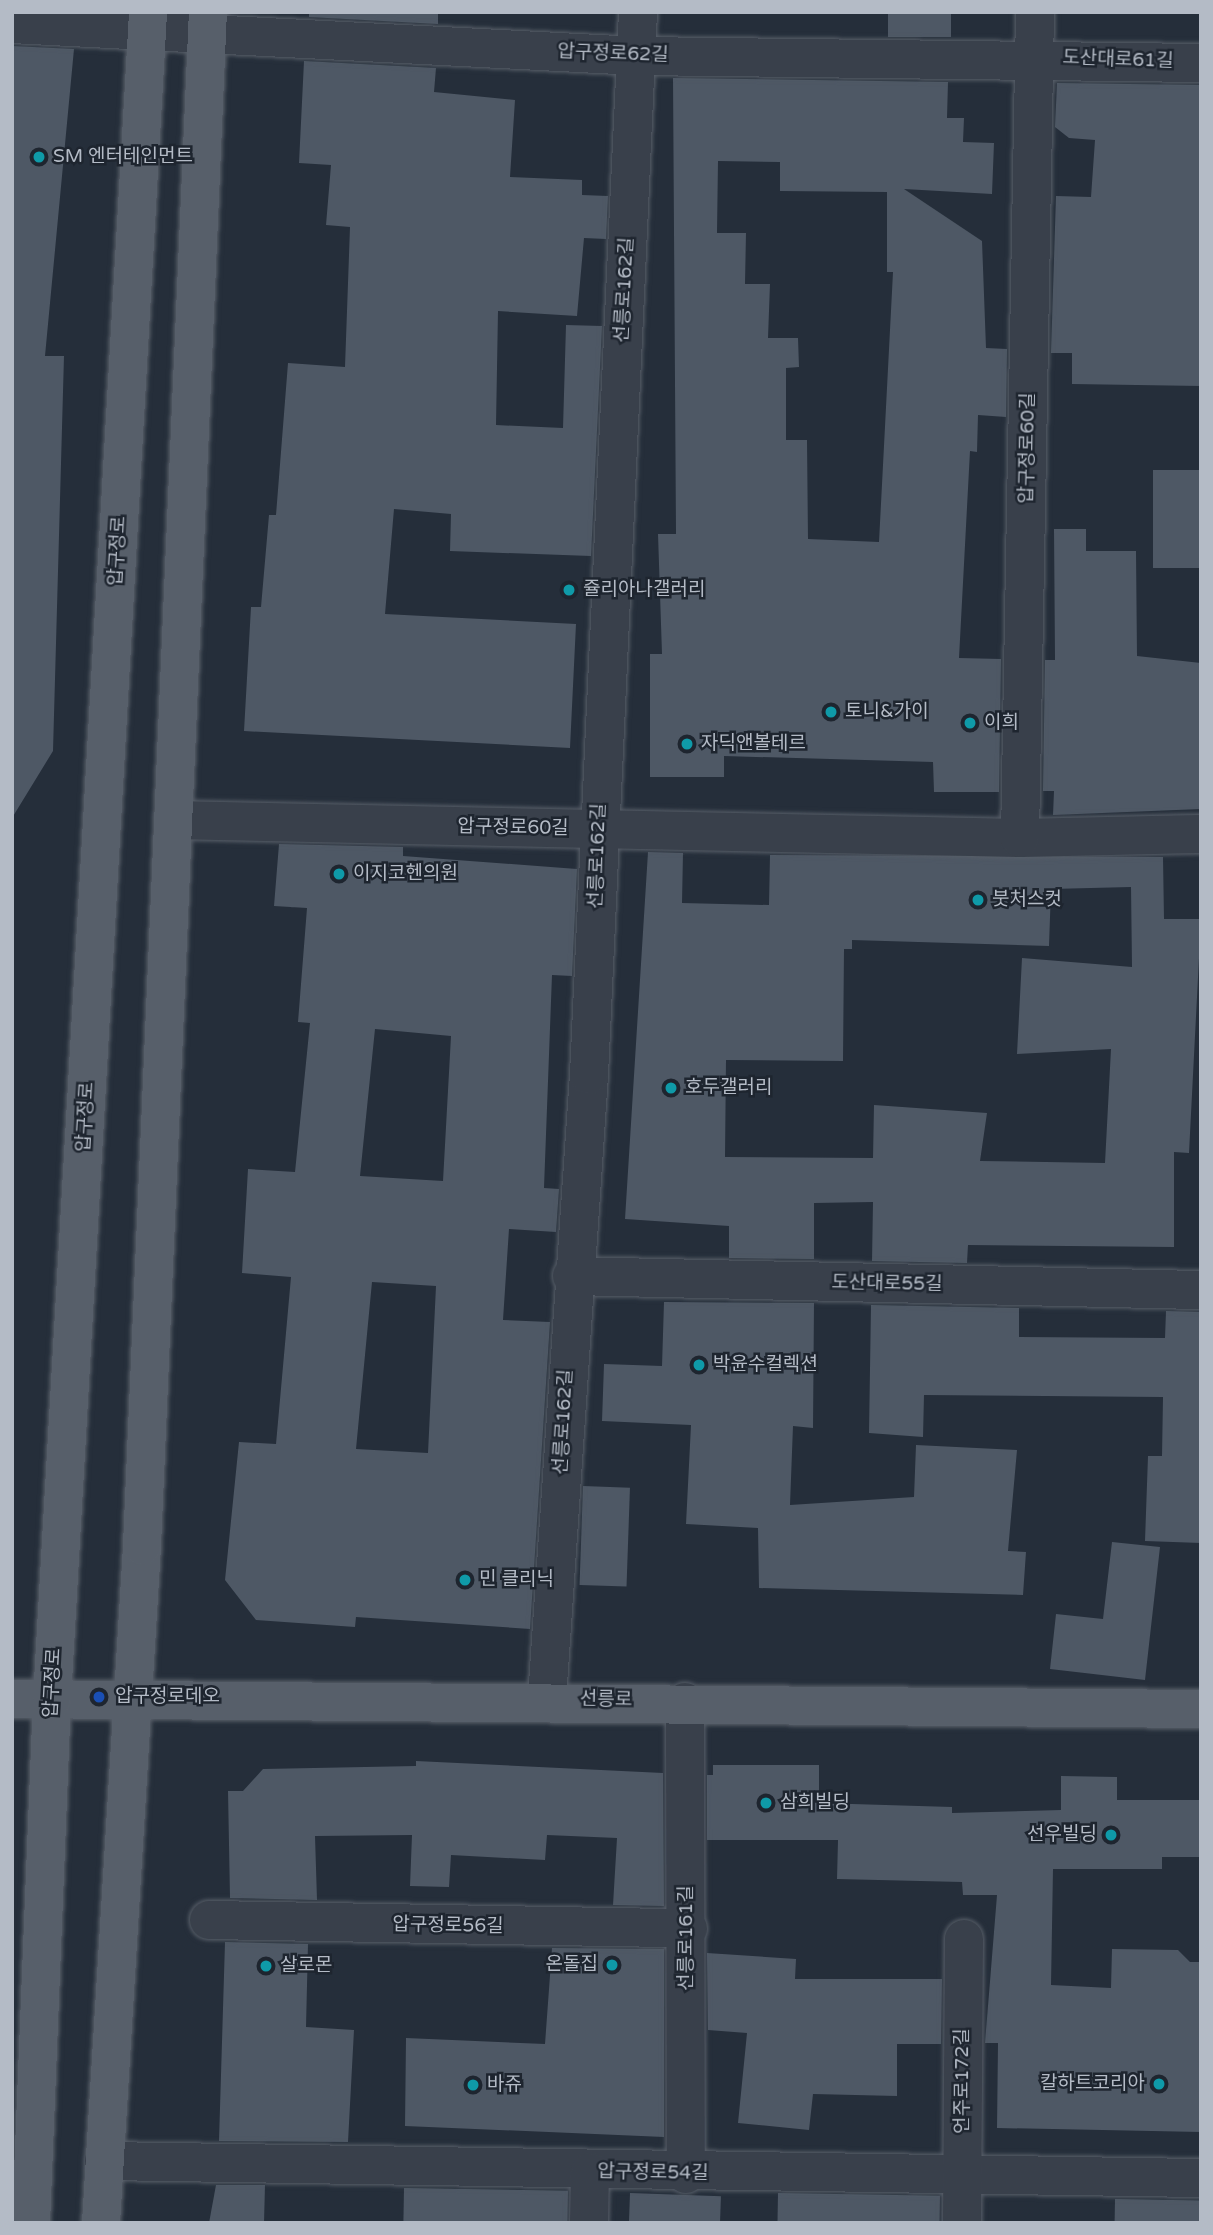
<!DOCTYPE html>
<html>
<head>
<meta charset="utf-8">
<style>
	body { margin:0 }
	#map { position:relative; width:1213px; height:2235px; overflow:hidden; background:#252e3a; font-family:"Varela Round","Noto Sans KR",sans-serif }
	div>[style] { position:absolute }
	.building>* { inset:0; background:#4e5865; transform-origin:0 0 }
	.roads { filter:drop-shadow(0 0 2px #575e68) drop-shadow(0 0 2px #575e68) }
	.minor>* { height:38px; margin:-19px; padding:0 19px; transform-origin:19px; border-radius:19px; background:#39404b }
	.major>* { height:38px; margin:-19px; padding:0 19px; transform-origin:19px; border-radius:19px; background:#575f6a }
	.dots>* { width:19px; height:19px; translate:-50% -50%; box-sizing:border-box; border:4px solid #1e252f; border-radius:50% }
	span { translate:-50% -50%; white-space:nowrap; text-align:center; line-height:1.15; -webkit-text-stroke:5px #1e252f; paint-order:stroke }
	.street-label { font-size:19px; color:#b4bbc6 }
	.poi-label { font-size:19px; color:#b4bbc6 }
	.left { translate:0 -50%; text-align:left }
	.right { translate:-100% -50%; text-align:right }
	.frame { position:absolute; inset:0; border:14px solid #b4bbc6; pointer-events:none }
</style>
</head>
<body>
<div id="map">
	<div class="building">
		<div style="clip-path:polygon(309px 12px,438px 12px,438px 24px,309px 17px)"></div>
		<div style="left:888px;top:12px;width:63px;height:25px"></div>
		<div style="clip-path:polygon(12px 46px,74px 49px,45px 356px,64px 356px,53px 751px,12px 818px)"></div>
		<div style="clip-path:polygon(304px 61px,436px 68px,434px 92px,515px 100px,510px 177px,582px 180px,582px 195px,608px 196px,606px 239px,584px 238px,577px 316px,498px 311px,496px 425px,563px 428px,566px 325px,602px 326px,591px 556px,450px 551px,451px 514px,394px 509px,385px 614px,576px 624px,570px 748px,244px 731px,251px 607px,261px 607px,269px 515px,276px 515px,288px 363px,345px 367px,350px 227px,326px 225px,331px 165px,299px 163px)"></div>
		<div style="clip-path:polygon(evenodd,673px 78px,948px 82px,947px 118px,964px 118px,963px 142px,994px 143px,992px 194px,904px 189px,982px 241px,986px 348px,1007px 349px,1006px 417px,978px 415px,977px 452px,970px 451px,959px 658px,1001px 659px,999px 792px,934px 792px,933px 762px,724px 756px,724px 777px,650px 777px,650px 654px,662px 654px,658px 534px,676px 534px,673px 78px,718px 161px,780px 162px,780px 191px,887px 192px,887px 272px,893px 272px,879px 542px,808px 539px,807px 440px,786px 440px,786px 368px,799px 367px,798px 338px,768px 338px,770px 284px,745px 284px,746px 233px,717px 233px,718px 161px)"></div>
		<div style="clip-path:polygon(1057px 83px,1201px 85px,1201px 386px,1072px 384px,1072px 353px,1051px 353px,1056px 196px,1091px 197px,1095px 140px,1069px 138px,1055px 127px)"></div>
		<div style="left:1153px;top:470px;width:48px;height:98px"></div>
		<div style="clip-path:polygon(1054px 529px,1086px 529px,1086px 551px,1136px 551px,1137px 656px,1201px 663px,1201px 809px,1053px 815px,1054px 791px,1043px 791px,1045px 660px,1055px 660px)"></div>
		<div style="clip-path:polygon(evenodd,279px 844px,403px 847px,403px 856px,577px 869px,572px 976px,552px 975px,544px 1188px,559px 1189px,556px 1232px,509px 1229px,503px 1320px,550px 1322px,530px 1629px,356px 1617px,355px 1627px,256px 1620px,225px 1580px,239px 1442px,276px 1444px,291px 1277px,242px 1273px,248px 1169px,295px 1172px,310px 1023px,298px 1022px,307px 908px,274px 906px,279px 844px,375px 1029px,451px 1036px,443px 1181px,360px 1176px,375px 1029px,279px 844px,372px 1282px,436px 1286px,428px 1453px,356px 1449px,372px 1282px)"></div>
		<div style="clip-path:polygon(evenodd,648px 852px,683px 853px,682px 903px,769px 905px,770px 855px,1163px 857px,1164px 919px,1201px 919px,1189px 1153px,1174px 1152px,1174px 1247px,968px 1245px,967px 1263px,872px 1261px,873px 1202px,814px 1203px,814px 1259px,729px 1258px,729px 1226px,625px 1219px,648px 852px,1131px 887px,1132px 967px,1022px 958px,1017px 1054px,1111px 1049px,1105px 1163px,980px 1161px,987px 1113px,874px 1105px,873px 1158px,725px 1157px,726px 1060px,843px 1061px,844px 949px,852px 949px,852px 940px,1049px 946px,1051px 889px,1131px 887px)"></div>
		<div style="clip-path:polygon(664px 1302px,814px 1303px,813px 1428px,793px 1426px,790px 1505px,914px 1497px,916px 1445px,1017px 1450px,1008px 1551px,1026px 1552px,1023px 1595px,759px 1588px,758px 1528px,686px 1524px,691px 1425px,602px 1421px,604px 1364px,662px 1366px)"></div>
		<div style="clip-path:polygon(871px 1305px,1019px 1308px,1019px 1337px,1165px 1338px,1166px 1311px,1201px 1312px,1201px 1543px,1145px 1541px,1148px 1456px,1162px 1456px,1163px 1397px,924px 1395px,923px 1437px,869px 1433px)"></div>
		<div style="left:583px;top:1486px;width:47px;height:99px;rotate:2deg"></div>
		<div style="clip-path:polygon(1112px 1542px,1160px 1547px,1145px 1680px,1050px 1669px,1056px 1614px,1103px 1619px)"></div>
		<div style="clip-path:polygon(416px 1761px,663px 1773px,664px 1906px,613px 1905px,617px 1838px,547px 1835px,545px 1860px,451px 1855px,449px 1887px,410px 1886px,412px 1835px,315px 1836px,317px 1900px,230px 1898px,228px 1791px,243px 1791px,263px 1769px,416px 1766px)"></div>
		<div style="clip-path:polygon(713px 1765px,819px 1765px,819px 1803px,952px 1807px,952px 1813px,1061px 1810px,1061px 1776px,1117px 1777px,1117px 1800px,1201px 1800px,1201px 1857px,1162px 1857px,1162px 1869px,1053px 1869px,1051px 1985px,1111px 1988px,1112px 1949px,1178px 1950px,1190px 1962px,1201px 1962px,1201px 2132px,997px 2128px,998px 2043px,985px 2043px,997px 1895px,963px 1895px,962px 1882px,837px 1879px,838px 1840px,707px 1840px,707px 1775px,713px 1775px)"></div>
		<div style="clip-path:polygon(225px 1942px,308px 1944px,306px 2027px,354px 2030px,348px 2142px,219px 2141px)"></div>
		<div style="clip-path:polygon(552px 1948px,664px 1949px,664px 2137px,405px 2126px,406px 2038px,545px 2044px)"></div>
		<div style="clip-path:polygon(707px 1953px,796px 1959px,795px 1979px,942px 1979px,941px 2044px,897px 2044px,897px 2096px,813px 2094px,809px 2130px,738px 2123px,747px 2033px,708px 2030px)"></div>
		<div style="clip-path:polygon(216px 2185px,265px 2185px,264px 2223px,209px 2223px)"></div>
		<div style="left:404px;top:2188px;width:164px;height:35px;rotate:1deg"></div>
		<div style="left:630px;top:2193px;width:91px;height:30px;rotate:2deg"></div>
		<div style="left:778px;top:2193px;width:162px;height:30px;rotate:1deg"></div>
		<div style="left:1115px;top:2199px;width:85px;height:24px;rotate:1deg"></div>
	</div>
	<div class="roads">
		<div class="minor">
			<div style="left:12px;top:24px;width:626px;rotate:2.93deg"></div>
			<div style="left:637px;top:56px;width:564px;rotate:0.71deg"></div>
			<div style="left:173px;top:820px;width:847px;rotate:1.22deg"></div>
			<div style="left:1020px;top:838px;width:181px;rotate:-1.3deg"></div>
			<div style="left:1020px;top:838px;width:826px;rotate:-88.96deg"></div>
			<div style="left:572px;top:1276px;width:629px;rotate:1.28deg"></div>
			<div style="left:547px;top:1699px;width:625px;rotate:-86.15deg"></div>
			<div style="left:589px;top:1075px;width:1064px;rotate:-87.36deg"></div>
			<div style="left:685px;top:1702px;width:472px;rotate:89.9deg"></div>
			<div style="left:209px;top:1920px;width:479px;rotate:1deg"></div>
			<div style="left:104px;top:2161px;width:1097px;rotate:0.89deg"></div>
			<div style="left:589px;top:2223px;width:51px;rotate:-88.9deg"></div>
			<div style="left:962px;top:2223px;width:284px;rotate:-89.6deg"></div>
		</div>
		<div class="major">
			<div style="left:12px;top:1699px;width:1189px;rotate:0.48deg"></div>
			<div style="left:31px;top:2223px;width:524px;rotate:-87.71deg"></div>
			<div style="left:52px;top:1699px;width:1690px;rotate:-86.74deg"></div>
			<div style="left:101px;top:2223px;width:678px;rotate:-86.53deg"></div>
			<div style="left:142px;top:1546px;width:1535px;rotate:-87.54deg"></div>
		</div>
	</div>
	<div class="dots">
		<div style="left:39px;top:157px;background:#0f9aa8"></div>
		<div style="left:569px;top:590px;background:#0f9aa8"></div>
		<div style="left:831px;top:712px;background:#0f9aa8"></div>
		<div style="left:970px;top:723px;background:#0f9aa8"></div>
		<div style="left:687px;top:744px;background:#0f9aa8"></div>
		<div style="left:339px;top:874px;background:#0f9aa8"></div>
		<div style="left:978px;top:900px;background:#0f9aa8"></div>
		<div style="left:671px;top:1088px;background:#0f9aa8"></div>
		<div style="left:699px;top:1365px;background:#0f9aa8"></div>
		<div style="left:465px;top:1580px;background:#0f9aa8"></div>
		<div style="left:99px;top:1697px;background:#1a4fb4"></div>
		<div style="left:766px;top:1803px;background:#0f9aa8"></div>
		<div style="left:1111px;top:1835px;background:#0f9aa8"></div>
		<div style="left:612px;top:1965px;background:#0f9aa8"></div>
		<div style="left:266px;top:1966px;background:#0f9aa8"></div>
		<div style="left:1159px;top:2084px;background:#0f9aa8"></div>
		<div style="left:473px;top:2085px;background:#0f9aa8"></div>
	</div>
	<div class="street-label">
		<span style="left:613px;top:54px;rotate:2deg">압구정로62길</span>
		<span style="left:1118px;top:60px;rotate:2deg">도산대로61길</span>
		<span style="left:625px;top:290px;rotate:-87deg">선릉로162길</span>
		<span style="left:1028px;top:448px;rotate:-89deg">압구정로60길</span>
		<span style="left:118px;top:551px;rotate:-87deg">압구정로</span>
		<span style="left:513px;top:828px;rotate:1deg">압구정로60길</span>
		<span style="left:598px;top:856px;rotate:-88deg">선릉로162길</span>
		<span style="left:86px;top:1117px;rotate:-87deg">압구정로</span>
		<span style="left:887px;top:1284px;rotate:1deg">도산대로55길</span>
		<span style="left:564px;top:1422px;rotate:-87deg">선릉로162길</span>
		<span style="left:53px;top:1683px;rotate:-87deg">압구정로</span>
		<span style="left:606px;top:1700px;rotate:1deg">선릉로</span>
		<span style="left:448px;top:1926px;rotate:1deg">압구정로56길</span>
		<span style="left:687px;top:1938px;rotate:-90deg">선릉로161길</span>
		<span style="left:963px;top:2081px;rotate:-90deg">언주로172길</span>
		<span style="left:653px;top:2173px;rotate:1deg">압구정로54길</span>
	</div>
	<div class="poi-label">
		<span class="left" style="left:53px;top:157px">SM 엔터테인먼트</span>
		<span class="left" style="left:583px;top:590px">쥴리아나갤러리</span>
		<span class="left" style="left:845px;top:712px">토니&amp;가이</span>
		<span class="left" style="left:984px;top:723px">이희</span>
		<span class="left" style="left:701px;top:744px">자딕앤볼테르</span>
		<span class="left" style="left:353px;top:874px">이지코헨의원</span>
		<span class="left" style="left:992px;top:900px">붓처스컷</span>
		<span class="left" style="left:685px;top:1088px">호두갤러리</span>
		<span class="left" style="left:713px;top:1365px">박윤수컬렉션</span>
		<span class="left" style="left:479px;top:1580px">민 클리닉</span>
		<span class="left" style="left:115px;top:1697px">압구정로데오</span>
		<span class="left" style="left:780px;top:1803px">삼희빌딩</span>
		<span class="right" style="left:1097px;top:1835px">선우빌딩</span>
		<span class="right" style="left:598px;top:1965px">온돌집</span>
		<span class="left" style="left:280px;top:1966px">살로몬</span>
		<span class="right" style="left:1145px;top:2084px">칼하트코리아</span>
		<span class="left" style="left:487px;top:2085px">바쥬</span>
	</div>
	<div class="frame"></div>
</div>
</body>
</html>
